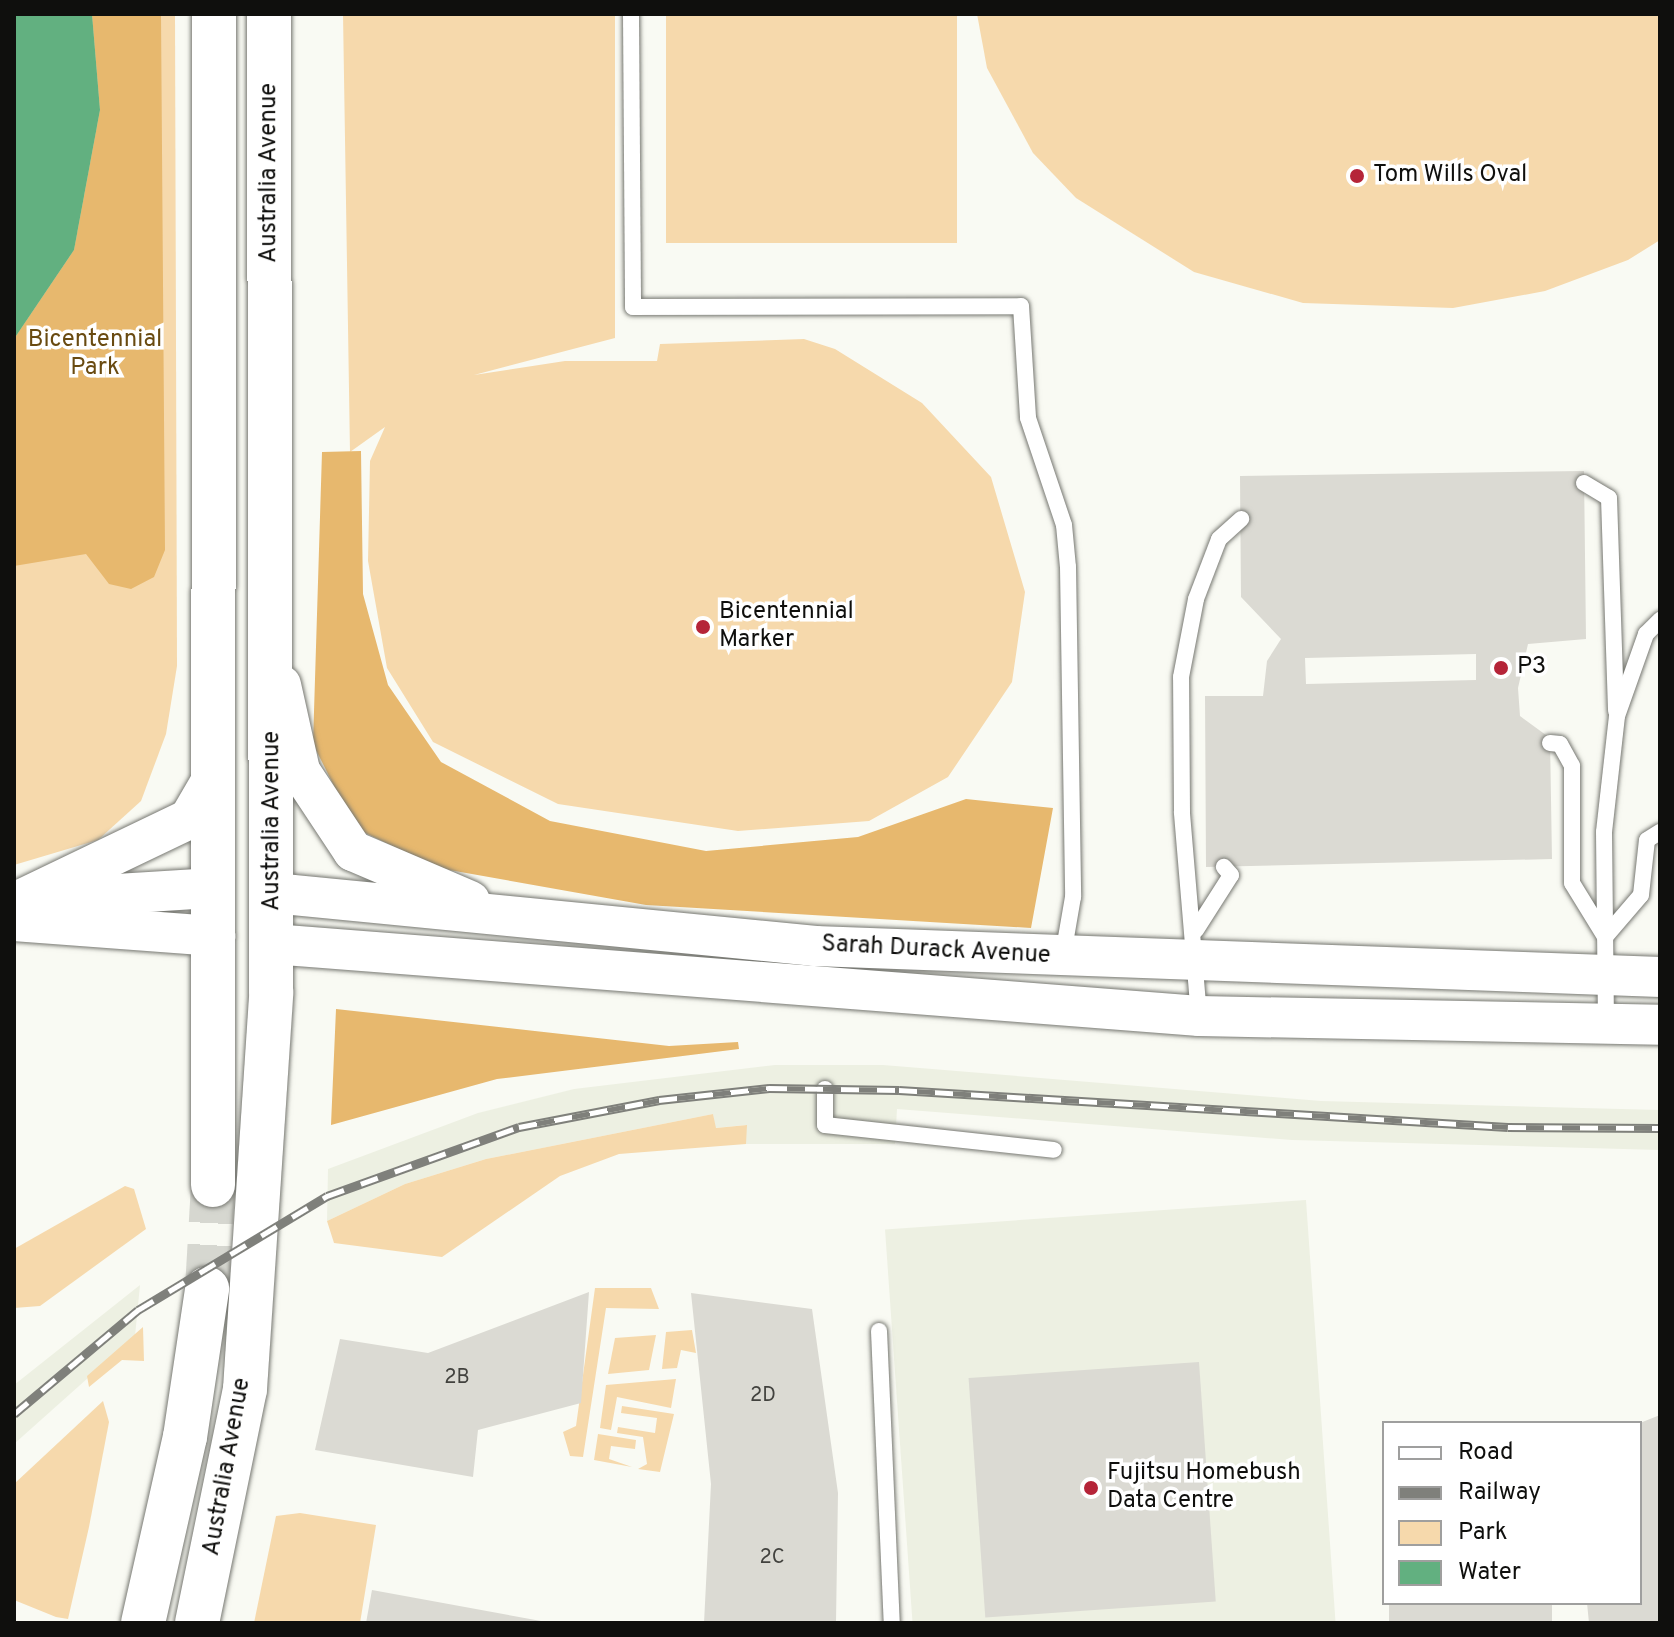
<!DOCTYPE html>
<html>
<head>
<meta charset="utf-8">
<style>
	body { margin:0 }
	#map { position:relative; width:1674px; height:1637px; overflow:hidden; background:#f9faf3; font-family:Overpass,sans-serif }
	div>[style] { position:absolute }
	.built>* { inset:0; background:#edf0e2; transform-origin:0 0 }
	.green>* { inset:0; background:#f6d9ac; transform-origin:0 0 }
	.forest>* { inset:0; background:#e7b86e }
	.water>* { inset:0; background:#62b080 }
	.building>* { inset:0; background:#dbdad3; transform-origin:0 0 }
	.secondary-tunnel>* { height:44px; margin-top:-22px; transform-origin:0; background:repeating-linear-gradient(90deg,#d6d7d0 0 44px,transparent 0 66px) }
	.roads { filter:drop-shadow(0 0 2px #777872) drop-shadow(0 0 2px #777872) }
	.service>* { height:16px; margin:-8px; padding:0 8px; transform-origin:8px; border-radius:8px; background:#fff }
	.tertiary>* { height:40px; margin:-20px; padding:0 20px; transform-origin:20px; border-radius:20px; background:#fff }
	.secondary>* { height:44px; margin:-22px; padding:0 22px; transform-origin:22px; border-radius:22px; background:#fff }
	.rail>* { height:9px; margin-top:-4.5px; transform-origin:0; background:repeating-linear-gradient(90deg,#fff 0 18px,#7f807b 0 36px); box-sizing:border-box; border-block:2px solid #7f807b }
	.dots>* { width:22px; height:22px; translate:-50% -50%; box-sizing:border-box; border:4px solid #fff; border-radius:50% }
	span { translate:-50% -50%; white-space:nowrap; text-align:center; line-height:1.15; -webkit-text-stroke:7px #fff; paint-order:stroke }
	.number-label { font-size:20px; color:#42423e }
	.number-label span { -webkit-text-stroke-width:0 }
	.street-label { font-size:24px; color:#0f0f0d }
	.poi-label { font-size:24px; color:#0f0f0d }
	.left { translate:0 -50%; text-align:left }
	.park-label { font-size:24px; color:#694a10 }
	.frame { position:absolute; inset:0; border:16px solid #0f0f0d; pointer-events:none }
	.legend { position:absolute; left:1382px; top:1421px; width:260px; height:184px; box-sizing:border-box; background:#fff; border:2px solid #9f9f9e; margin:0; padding:10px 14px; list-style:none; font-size:24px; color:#0f0f0d }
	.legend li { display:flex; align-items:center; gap:16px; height:40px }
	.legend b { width:40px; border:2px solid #9f9f9e }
</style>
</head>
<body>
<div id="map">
	<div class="built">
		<div style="clip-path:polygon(775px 1065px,883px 1065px,1321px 1101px,1660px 1110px,1660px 1150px,1292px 1140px,897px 1109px,895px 1144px,746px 1144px,746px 1125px,715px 1128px,713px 1114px,486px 1159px,405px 1184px,327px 1221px,328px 1169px,478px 1113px,574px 1089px)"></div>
		<div style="left:1306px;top:1200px;width:424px;height:422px;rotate:86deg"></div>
		<div style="clip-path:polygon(140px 1285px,135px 1336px,14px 1444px,14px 1385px)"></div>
	</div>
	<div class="green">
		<div style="clip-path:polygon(14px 14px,175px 14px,177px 666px,166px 734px,141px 801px,98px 840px,14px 865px)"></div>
		<div style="clip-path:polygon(343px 14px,615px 14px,615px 338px,474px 375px,565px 361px,657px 361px,660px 344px,804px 339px,835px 349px,922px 403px,991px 477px,1025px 592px,1012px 682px,948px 777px,869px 821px,738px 831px,558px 804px,433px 742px,387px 668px,368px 561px,370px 461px,385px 427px,350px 452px)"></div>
		<div style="left:666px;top:14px;width:291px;height:229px"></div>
		<div style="clip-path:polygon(977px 14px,1660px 14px,1660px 240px,1628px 260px,1545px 291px,1453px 308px,1303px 303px,1194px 272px,1076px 198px,1033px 153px,987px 68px)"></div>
		<div style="clip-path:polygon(713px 1114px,716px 1128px,747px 1125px,746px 1144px,619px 1154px,560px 1176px,442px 1257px,334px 1243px,327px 1221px,405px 1184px,486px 1159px)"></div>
		<div style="clip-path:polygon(125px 1186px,134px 1189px,146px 1229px,40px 1306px,14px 1308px,14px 1249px)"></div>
		<div style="clip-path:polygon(595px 1288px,651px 1288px,659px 1309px,606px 1308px,583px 1457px,570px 1456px,563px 1432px,576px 1426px)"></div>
		<div style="clip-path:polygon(143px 1327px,144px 1361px,122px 1360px,89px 1387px,87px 1376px)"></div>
		<div style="clip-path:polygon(692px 1330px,696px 1353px,681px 1350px,677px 1368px,662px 1369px,666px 1332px)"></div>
		<div style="clip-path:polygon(656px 1335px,649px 1370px,608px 1374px,615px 1338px)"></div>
		<div style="clip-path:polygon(676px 1379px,671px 1408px,617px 1397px,611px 1430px,600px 1428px,606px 1385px)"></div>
		<div style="clip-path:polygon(103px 1401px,109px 1422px,89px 1527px,68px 1619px,56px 1617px,14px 1600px,14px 1484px)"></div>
		<div style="clip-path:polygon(622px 1406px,674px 1414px,660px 1472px,638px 1469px,647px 1464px,643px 1437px,617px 1433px,618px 1427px,655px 1433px,657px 1418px,621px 1413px)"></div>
		<div style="clip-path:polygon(598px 1434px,636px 1440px,635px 1449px,611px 1446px,609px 1459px,632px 1467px,594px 1460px)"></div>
		<div style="clip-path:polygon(300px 1513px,376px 1525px,360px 1623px,254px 1623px,276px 1516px)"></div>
	</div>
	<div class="forest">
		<div style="clip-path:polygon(92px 14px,161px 14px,165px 550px,154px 577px,131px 589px,109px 584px,86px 554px,14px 566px,14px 339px,74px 250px,100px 110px)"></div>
		<div style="clip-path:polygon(361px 451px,363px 594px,388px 685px,441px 762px,550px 821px,706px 851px,858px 837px,966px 799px,1053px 808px,1031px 928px,646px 905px,438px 868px,355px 828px,313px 744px,322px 452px)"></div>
		<div style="clip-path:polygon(336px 1009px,669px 1046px,738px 1042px,739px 1049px,497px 1079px,331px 1125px)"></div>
	</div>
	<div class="water">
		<div style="clip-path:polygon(14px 14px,92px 14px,100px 110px,74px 250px,14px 339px)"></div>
	</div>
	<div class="building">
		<div style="clip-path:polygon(evenodd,1584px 471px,1586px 639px,1528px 644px,1518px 688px,1520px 716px,1550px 738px,1552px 859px,1206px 867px,1205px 696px,1263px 696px,1267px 661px,1281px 639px,1241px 597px,1240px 476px,1584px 471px,1476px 654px,1476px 680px,1306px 684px,1305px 658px,1476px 654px)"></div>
		<div style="clip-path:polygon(589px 1292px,581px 1403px,478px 1430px,473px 1477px,315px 1450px,340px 1339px,428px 1353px)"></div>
		<div style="clip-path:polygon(691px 1293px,812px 1309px,838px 1493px,836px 1623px,704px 1623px,711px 1484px)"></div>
		<div style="left:1199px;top:1362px;width:240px;height:231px;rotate:86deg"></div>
		<div style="clip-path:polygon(1660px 1415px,1660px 1623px,1589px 1623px,1587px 1603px,1640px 1603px,1640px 1423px)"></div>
		<div style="clip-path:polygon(372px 1590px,541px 1621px,541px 1623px,366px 1623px)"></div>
		<div style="left:1389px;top:1603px;width:163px;height:20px"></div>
	</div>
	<div class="secondary-tunnel">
		<div style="left:207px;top:1289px;width:104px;rotate:-86.7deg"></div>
	</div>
	<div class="roads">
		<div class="service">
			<div style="left:631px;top:14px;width:293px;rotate:89.6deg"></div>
			<div style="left:633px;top:307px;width:388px;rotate:-0.1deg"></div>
			<div style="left:1021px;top:306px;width:112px;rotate:86.4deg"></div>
			<div style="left:1028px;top:418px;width:113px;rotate:71.4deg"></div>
			<div style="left:1064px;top:525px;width:42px;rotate:84.6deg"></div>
			<div style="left:1068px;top:567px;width:330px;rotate:89.1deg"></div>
			<div style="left:1073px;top:897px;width:59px;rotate:99.8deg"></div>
			<div style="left:1584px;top:483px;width:29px;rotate:31deg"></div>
			<div style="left:1609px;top:498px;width:213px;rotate:88.1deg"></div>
			<div style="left:1550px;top:743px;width:10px;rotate:6deg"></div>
			<div style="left:1560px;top:744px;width:25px;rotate:61deg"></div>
			<div style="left:1572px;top:766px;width:117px;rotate:90deg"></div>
			<div style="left:1572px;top:883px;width:61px;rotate:58.4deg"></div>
			<div style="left:1196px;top:930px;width:65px;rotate:-57.5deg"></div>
			<div style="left:1231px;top:875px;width:11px;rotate:-131deg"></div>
			<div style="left:1605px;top:937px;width:55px;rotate:-49.4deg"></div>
			<div style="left:1641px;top:895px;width:55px;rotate:-83.8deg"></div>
			<div style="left:1647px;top:840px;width:15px;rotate:-32deg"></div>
			<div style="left:1199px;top:1016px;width:205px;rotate:-94.8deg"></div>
			<div style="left:1182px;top:812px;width:135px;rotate:-90.4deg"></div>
			<div style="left:1181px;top:677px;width:79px;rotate:-79.1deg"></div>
			<div style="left:1196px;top:599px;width:64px;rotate:-69deg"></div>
			<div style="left:1219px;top:539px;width:30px;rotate:-42deg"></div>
			<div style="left:1606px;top:1023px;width:191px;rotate:-90.6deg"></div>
			<div style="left:1604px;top:832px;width:117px;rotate:-83.6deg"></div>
			<div style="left:1617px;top:716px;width:87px;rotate:-70.5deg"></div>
			<div style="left:1646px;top:634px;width:20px;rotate:-45deg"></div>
			<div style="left:825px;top:1089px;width:36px;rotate:90deg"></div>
			<div style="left:825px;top:1125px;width:230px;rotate:6.2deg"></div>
			<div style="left:879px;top:1331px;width:292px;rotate:87.5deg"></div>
		</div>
		<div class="tertiary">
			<div style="left:281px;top:685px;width:88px;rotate:77.5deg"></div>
			<div style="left:300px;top:771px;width:96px;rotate:56.5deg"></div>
			<div style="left:353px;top:851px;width:127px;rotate:23.1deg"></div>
			<div style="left:273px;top:893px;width:545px;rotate:5.58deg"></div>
			<div style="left:815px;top:946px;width:846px;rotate:2.1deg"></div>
			<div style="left:37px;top:899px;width:177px;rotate:-3.6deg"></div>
			<div style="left:18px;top:901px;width:190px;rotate:-25.6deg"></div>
			<div style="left:189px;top:819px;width:50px;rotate:-59.8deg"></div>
			<div style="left:14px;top:921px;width:202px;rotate:4.3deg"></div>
			<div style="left:272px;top:944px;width:930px;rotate:4.44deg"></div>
			<div style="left:1199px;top:1016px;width:461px;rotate:1.1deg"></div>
		</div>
		<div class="secondary">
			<div style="left:213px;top:1185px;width:1171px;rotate:-89.95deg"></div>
			<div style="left:143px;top:1623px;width:191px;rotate:-77.3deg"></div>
			<div style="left:185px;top:1437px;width:150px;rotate:-81.5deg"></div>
			<div style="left:197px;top:1623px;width:239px;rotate:-78.4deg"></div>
			<div style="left:245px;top:1389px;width:397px;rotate:-86.2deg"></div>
			<div style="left:271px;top:993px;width:979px;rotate:-90.12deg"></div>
		</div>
	</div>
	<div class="rail">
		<div style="left:14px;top:1414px;width:162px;rotate:-40deg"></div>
		<div style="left:138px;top:1310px;width:221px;rotate:-31.1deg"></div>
		<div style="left:327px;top:1196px;width:204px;rotate:-19.8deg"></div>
		<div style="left:519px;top:1127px;width:143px;rotate:-10.9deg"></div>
		<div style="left:659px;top:1100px;width:111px;rotate:-6.2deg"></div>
		<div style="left:769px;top:1088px;width:130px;rotate:0.9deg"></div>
		<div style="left:899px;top:1090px;width:610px;rotate:3.48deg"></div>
		<div style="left:1508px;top:1127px;width:152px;rotate:0.4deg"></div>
	</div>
	<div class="dots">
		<div style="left:1357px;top:176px;background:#b52438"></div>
		<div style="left:703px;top:627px;background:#b52438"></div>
		<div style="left:1501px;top:668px;background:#b52438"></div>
		<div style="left:1091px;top:1488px;background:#b52438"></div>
	</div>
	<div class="number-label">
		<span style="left:457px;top:1378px">2B</span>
		<span style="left:763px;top:1396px">2D</span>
		<span style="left:772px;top:1558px">2C</span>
	</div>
	<div class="street-label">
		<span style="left:270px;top:173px;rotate:-90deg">Australia Avenue</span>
		<span style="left:273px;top:821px;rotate:-90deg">Australia Avenue</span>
		<span style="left:936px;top:951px;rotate:3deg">Sarah Durack Avenue</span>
		<span style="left:228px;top:1467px;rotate:-80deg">Australia Avenue</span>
	</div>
	<div class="poi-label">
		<span class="left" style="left:1373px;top:176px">Tom Wills Oval</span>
		<span class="left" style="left:719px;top:627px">Bicentennial<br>Marker</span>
		<span class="left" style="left:1517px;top:668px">P3</span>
		<span class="left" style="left:1107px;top:1488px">Fujitsu Homebush<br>Data Centre</span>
	</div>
	<div class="park-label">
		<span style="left:95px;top:355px">Bicentennial<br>Park</span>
	</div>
	<div class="frame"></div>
	<ul class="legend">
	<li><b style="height:10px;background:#fff"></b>Road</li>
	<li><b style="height:10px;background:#7f807b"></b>Railway</li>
	<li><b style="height:22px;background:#f6d9ac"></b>Park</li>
	<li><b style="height:22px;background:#62b080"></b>Water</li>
	</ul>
</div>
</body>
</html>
